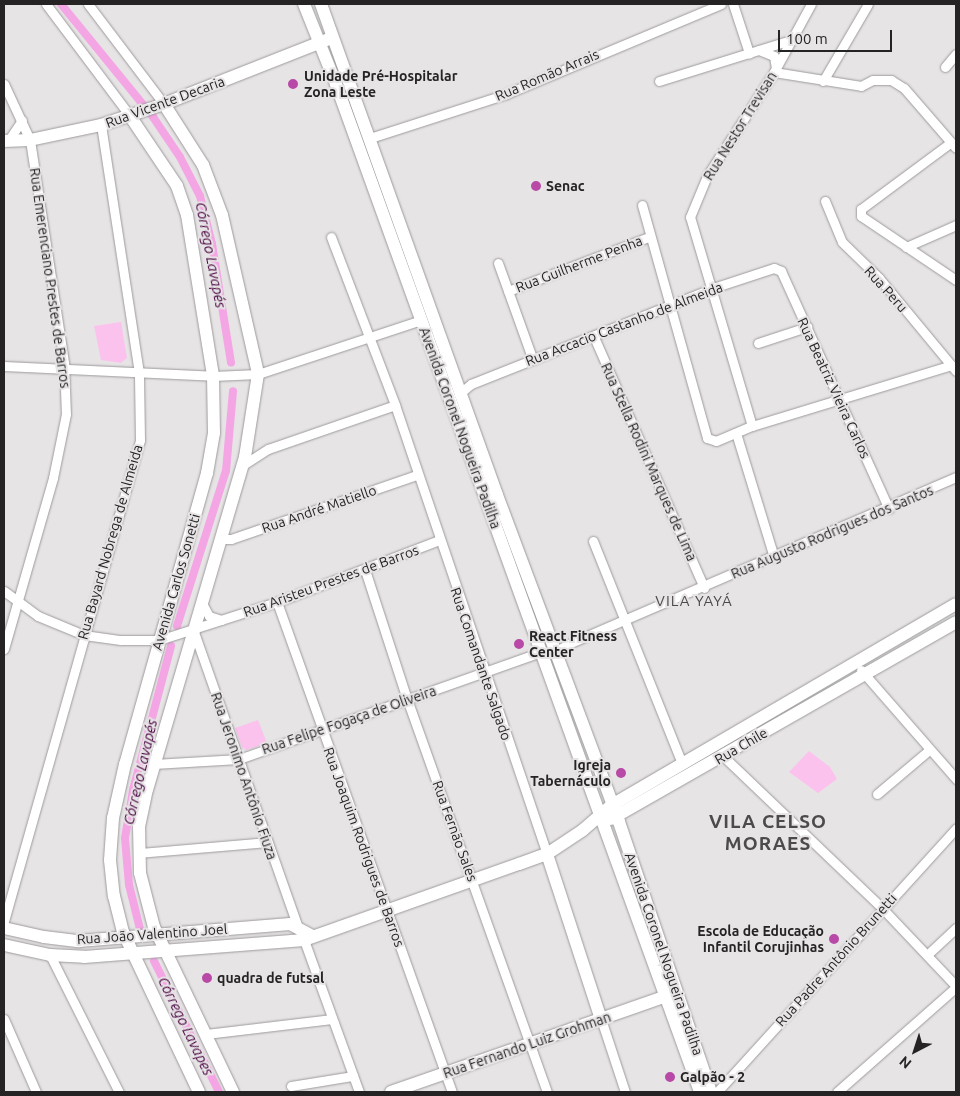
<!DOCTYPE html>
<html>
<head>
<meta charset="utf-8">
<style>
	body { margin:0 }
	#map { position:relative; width:960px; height:1096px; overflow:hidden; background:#e7e4e6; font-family:Ubuntu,sans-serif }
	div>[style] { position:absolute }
	.green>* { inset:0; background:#fbc2ee }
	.canal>* { height:8px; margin:-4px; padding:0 4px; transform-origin:4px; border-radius:4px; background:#f4a5e4 }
	.roads { filter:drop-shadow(0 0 1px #9d9a9c) drop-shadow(0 0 1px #9d9a9c) }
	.street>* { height:9px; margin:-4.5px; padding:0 4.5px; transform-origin:4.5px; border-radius:4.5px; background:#fff }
	.secondary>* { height:12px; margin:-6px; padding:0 6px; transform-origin:6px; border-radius:6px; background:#fff }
	.dots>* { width:14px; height:14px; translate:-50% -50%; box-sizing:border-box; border:2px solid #e7e4e6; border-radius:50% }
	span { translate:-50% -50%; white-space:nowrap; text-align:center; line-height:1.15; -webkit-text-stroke:4px #e7e4e6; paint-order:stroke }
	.street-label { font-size:14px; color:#252324 }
	.poi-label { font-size:14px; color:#252324; font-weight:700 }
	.left { translate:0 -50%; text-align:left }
	.right { translate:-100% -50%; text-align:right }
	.water-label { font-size:15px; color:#4b0442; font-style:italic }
	.neighbourhood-label { font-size:15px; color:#4d4a4c; letter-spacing:1px }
	.district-label { font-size:19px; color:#4d4a4c; font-weight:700; letter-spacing:1px }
	.frame { position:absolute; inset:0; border:5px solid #252324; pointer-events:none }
	.north { position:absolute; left:890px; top:1026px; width:50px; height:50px; -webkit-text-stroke:4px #e7e4e6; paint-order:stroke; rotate:220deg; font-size:14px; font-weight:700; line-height:20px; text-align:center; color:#252324 }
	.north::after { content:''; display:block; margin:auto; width:18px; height:22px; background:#252324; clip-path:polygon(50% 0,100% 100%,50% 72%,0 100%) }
	.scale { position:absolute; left:778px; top:30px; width:114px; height:22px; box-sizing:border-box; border:2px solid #252324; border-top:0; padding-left:6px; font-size:15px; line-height:18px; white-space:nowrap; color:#252324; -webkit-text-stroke:4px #e7e4e6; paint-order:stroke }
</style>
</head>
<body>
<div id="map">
	<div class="green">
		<div style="clip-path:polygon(121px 322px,127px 358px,121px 363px,101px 360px,94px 326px)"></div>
		<div style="clip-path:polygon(258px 720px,267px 743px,246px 750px,242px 747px,235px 728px)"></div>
		<div style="clip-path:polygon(809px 751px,830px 767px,837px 779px,818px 793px,789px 772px)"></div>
	</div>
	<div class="canal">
		<div style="left:61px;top:4px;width:146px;rotate:50.8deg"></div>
		<div style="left:153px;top:117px;width:48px;rotate:56deg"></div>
		<div style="left:180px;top:157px;width:44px;rotate:62.9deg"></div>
		<div style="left:200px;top:196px;width:49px;rotate:76deg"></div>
		<div style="left:212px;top:244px;width:120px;rotate:80.9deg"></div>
		<div style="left:177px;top:626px;width:163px;rotate:-72.5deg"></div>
		<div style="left:226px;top:471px;width:80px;rotate:-85deg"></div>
		<div style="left:140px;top:929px;width:45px;rotate:-104deg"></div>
		<div style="left:129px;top:885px;width:47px;rotate:-94.9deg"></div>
		<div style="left:125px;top:838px;width:49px;rotate:-80.5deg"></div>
		<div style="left:133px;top:790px;width:149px;rotate:-75.2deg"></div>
		<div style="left:154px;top:961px;width:146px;rotate:63.6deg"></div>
	</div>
	<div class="roads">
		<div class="street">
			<div style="left:46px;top:4px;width:140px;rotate:53.1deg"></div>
			<div style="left:88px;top:4px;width:126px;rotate:52.8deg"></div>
			<div style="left:733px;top:4px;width:52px;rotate:71.9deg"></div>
			<div style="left:759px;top:50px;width:16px;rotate:22deg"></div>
			<div style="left:774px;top:56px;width:12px;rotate:81deg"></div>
			<div style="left:945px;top:67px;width:17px;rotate:-50deg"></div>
			<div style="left:774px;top:72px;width:88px;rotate:9.1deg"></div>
			<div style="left:861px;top:86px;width:13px;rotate:-27deg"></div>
			<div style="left:873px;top:80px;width:18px"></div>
			<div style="left:891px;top:80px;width:15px;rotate:32deg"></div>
			<div style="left:904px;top:88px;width:79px;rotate:49.1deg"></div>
			<div style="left:659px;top:81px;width:138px;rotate:-17.3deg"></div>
			<div style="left:823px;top:81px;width:89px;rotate:-59.7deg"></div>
			<div style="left:4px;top:84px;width:62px;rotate:65.1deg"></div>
			<div style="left:30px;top:140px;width:226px;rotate:81.3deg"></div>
			<div style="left:64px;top:363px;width:51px;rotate:87.8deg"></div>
			<div style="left:66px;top:414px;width:65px;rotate:101.5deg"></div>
			<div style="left:53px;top:478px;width:178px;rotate:106deg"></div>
			<div style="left:370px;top:138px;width:143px;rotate:-17.9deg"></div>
			<div style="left:506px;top:94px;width:233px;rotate:-22.7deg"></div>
			<div style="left:8px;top:141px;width:25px;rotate:-56deg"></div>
			<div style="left:950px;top:143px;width:111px;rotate:143.4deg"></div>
			<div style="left:861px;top:209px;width:7px;rotate:90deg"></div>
			<div style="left:861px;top:216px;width:115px;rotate:34deg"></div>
			<div style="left:825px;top:201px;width:44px;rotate:67.5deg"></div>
			<div style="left:842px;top:242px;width:52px;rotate:44.2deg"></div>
			<div style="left:879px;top:278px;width:121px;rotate:50.4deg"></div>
			<div style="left:642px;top:205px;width:242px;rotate:74.4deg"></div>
			<div style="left:707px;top:438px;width:9px;rotate:18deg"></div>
			<div style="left:716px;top:441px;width:39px;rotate:-23deg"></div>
			<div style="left:752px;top:426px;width:208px;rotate:-17deg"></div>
			<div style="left:331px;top:237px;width:180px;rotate:69.1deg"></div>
			<div style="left:395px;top:405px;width:474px;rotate:71.3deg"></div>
			<div style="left:906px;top:247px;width:55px;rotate:-23.7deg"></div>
			<div style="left:498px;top:263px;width:103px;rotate:70.2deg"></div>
			<div style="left:508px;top:291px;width:151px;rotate:-21deg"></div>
			<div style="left:594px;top:337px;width:274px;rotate:66.3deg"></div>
			<div style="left:758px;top:343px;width:52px;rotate:-18.1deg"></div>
			<div style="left:4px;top:366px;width:209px;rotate:2.7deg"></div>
			<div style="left:213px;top:376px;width:45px;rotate:-2.5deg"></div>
			<div style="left:258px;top:374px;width:172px;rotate:-18.3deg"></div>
			<div style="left:459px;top:394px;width:16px;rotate:-40deg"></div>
			<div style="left:471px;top:384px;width:260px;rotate:-21.6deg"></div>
			<div style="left:713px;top:288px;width:64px;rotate:-18.2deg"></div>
			<div style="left:774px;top:268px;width:8px;rotate:23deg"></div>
			<div style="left:781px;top:271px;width:261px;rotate:65.6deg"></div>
			<div style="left:752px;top:426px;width:218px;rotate:-106.5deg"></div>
			<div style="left:690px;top:217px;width:44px;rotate:-67.5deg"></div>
			<div style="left:707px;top:176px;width:124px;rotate:-57.2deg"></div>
			<div style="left:774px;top:72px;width:77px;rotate:-61.4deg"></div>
			<div style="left:736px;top:433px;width:130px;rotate:73deg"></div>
			<div style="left:243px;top:465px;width:30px;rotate:-33deg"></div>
			<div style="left:268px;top:449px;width:134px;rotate:-19.1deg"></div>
			<div style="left:220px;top:539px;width:11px"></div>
			<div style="left:231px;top:539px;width:197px;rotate:-19deg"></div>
			<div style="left:593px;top:541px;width:240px;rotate:68.2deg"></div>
			<div style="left:365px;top:570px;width:136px;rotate:72deg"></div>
			<div style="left:407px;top:699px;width:417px;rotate:70.4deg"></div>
			<div style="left:4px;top:591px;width:42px;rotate:36.3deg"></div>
			<div style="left:38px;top:616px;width:50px;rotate:22.4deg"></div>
			<div style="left:84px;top:635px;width:37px;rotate:8deg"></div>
			<div style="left:121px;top:640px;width:38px"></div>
			<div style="left:159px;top:640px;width:124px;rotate:-17.9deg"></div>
			<div style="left:277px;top:602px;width:173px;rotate:-20.9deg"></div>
			<div style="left:277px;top:602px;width:520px;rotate:70.35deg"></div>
			<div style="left:202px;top:603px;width:15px;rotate:62deg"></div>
			<div style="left:209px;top:616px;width:13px;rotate:18deg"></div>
			<div style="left:195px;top:635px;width:313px;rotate:70.6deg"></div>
			<div style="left:557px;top:657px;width:9px;rotate:-69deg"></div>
			<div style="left:560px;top:649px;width:9px;rotate:-32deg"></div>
			<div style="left:568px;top:644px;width:422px;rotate:-23.3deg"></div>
			<div style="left:861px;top:670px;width:145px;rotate:48.9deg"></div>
			<div style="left:723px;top:756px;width:220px;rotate:43.7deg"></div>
			<div style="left:882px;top:908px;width:108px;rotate:46.5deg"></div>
			<div style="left:154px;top:764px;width:85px;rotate:-3.4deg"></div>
			<div style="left:239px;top:759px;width:318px;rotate:-19.5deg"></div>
			<div style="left:877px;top:794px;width:68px;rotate:-40.2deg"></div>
			<div style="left:139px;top:853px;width:128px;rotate:-4.9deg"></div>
			<div style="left:4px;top:921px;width:500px;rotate:-74.2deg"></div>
			<div style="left:140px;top:440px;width:67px;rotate:-90.9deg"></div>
			<div style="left:139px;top:373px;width:251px;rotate:-98.7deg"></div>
			<div style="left:304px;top:940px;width:162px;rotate:70.1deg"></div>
			<div style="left:928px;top:954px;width:38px;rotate:-43deg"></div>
			<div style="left:50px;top:955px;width:153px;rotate:63.3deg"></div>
			<div style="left:4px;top:1019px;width:80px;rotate:66.3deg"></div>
			<div style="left:601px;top:1019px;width:77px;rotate:71.8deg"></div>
			<div style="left:206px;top:1034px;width:127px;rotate:-6.8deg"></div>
			<div style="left:291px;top:1086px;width:63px;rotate:-9.2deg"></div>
			<div style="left:717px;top:1092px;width:356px;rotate:-47.8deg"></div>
			<div style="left:837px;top:1092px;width:159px;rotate:-41.4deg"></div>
		</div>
		<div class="secondary">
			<div style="left:304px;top:4px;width:86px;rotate:68.2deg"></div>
			<div style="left:336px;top:84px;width:1072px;rotate:70.14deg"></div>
			<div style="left:321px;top:4px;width:522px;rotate:70.28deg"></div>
			<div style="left:497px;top:495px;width:349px;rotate:69.5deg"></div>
			<div style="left:619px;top:822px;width:285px;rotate:71.2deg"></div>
			<div style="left:164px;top:104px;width:72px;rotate:57.4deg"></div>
			<div style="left:203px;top:165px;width:53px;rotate:69.2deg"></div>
			<div style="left:222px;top:215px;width:163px;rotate:77.2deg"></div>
			<div style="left:258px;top:374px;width:84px;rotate:98.9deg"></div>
			<div style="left:245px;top:457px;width:346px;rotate:106.4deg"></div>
			<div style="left:147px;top:789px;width:38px;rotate:102deg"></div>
			<div style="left:139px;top:826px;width:47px;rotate:88.8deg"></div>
			<div style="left:140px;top:873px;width:56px;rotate:75.5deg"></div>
			<div style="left:154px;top:927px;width:183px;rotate:64.4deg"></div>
			<div style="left:130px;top:116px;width:84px;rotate:56.1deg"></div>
			<div style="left:177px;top:186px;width:31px;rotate:71deg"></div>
			<div style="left:187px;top:215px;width:163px;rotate:80.8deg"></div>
			<div style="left:213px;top:376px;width:57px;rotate:89deg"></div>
			<div style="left:214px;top:433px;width:41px;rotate:99.9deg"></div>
			<div style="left:207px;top:473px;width:302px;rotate:105.7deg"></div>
			<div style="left:125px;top:764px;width:55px;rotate:102.5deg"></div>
			<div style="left:113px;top:818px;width:42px;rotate:94.1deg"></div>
			<div style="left:110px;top:860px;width:36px;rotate:84deg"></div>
			<div style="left:114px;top:896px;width:37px;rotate:76deg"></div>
			<div style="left:123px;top:932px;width:177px;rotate:64.6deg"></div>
			<div style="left:4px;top:141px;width:26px;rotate:-2deg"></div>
			<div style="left:30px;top:140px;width:73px;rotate:-11.9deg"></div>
			<div style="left:101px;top:125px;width:66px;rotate:-18.4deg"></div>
			<div style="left:164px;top:104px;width:177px;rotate:-21.5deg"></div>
			<div style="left:611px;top:819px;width:397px;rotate:-29.7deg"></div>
			<div style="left:547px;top:854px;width:174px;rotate:71.9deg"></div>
			<div style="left:4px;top:928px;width:41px;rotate:12.7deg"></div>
			<div style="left:44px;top:937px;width:35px;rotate:7deg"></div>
			<div style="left:79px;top:941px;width:212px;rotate:-4.6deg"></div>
			<div style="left:290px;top:924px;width:26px;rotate:28deg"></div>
			<div style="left:4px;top:945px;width:47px;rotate:12.3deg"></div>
			<div style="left:50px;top:955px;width:34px;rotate:3deg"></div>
			<div style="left:84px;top:957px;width:221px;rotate:-4.4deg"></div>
			<div style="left:304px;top:940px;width:228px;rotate:-19.5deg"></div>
			<div style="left:519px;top:864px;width:30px;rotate:-20deg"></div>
			<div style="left:547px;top:854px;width:43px;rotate:-33.7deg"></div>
			<div style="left:583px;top:830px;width:38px;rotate:-41deg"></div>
			<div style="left:612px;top:805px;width:398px;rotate:-30.3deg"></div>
			<div style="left:391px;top:1092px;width:289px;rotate:-19.2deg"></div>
		</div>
	</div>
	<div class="dots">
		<div style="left:293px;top:84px;background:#b849a6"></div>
		<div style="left:536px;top:186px;background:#b849a6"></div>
		<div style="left:519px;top:644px;background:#b849a6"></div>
		<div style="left:621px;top:773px;background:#b849a6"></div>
		<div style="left:834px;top:939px;background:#b849a6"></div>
		<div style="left:207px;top:978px;background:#b849a6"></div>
		<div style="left:670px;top:1077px;background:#b849a6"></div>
	</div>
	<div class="street-label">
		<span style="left:547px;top:75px;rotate:-23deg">Rua Romão Arrais</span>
		<span style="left:165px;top:102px;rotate:-20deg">Rua Vicente Decaria</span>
		<span style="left:740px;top:126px;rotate:-58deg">Rua Nestor Trevisan</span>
		<span style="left:579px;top:264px;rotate:-21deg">Rua Guilherme Penha</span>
		<span style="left:50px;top:278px;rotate:82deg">Rua Emerenciano Prestes de Barros</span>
		<span style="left:886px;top:289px;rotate:48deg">Rua Peru</span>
		<span style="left:624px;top:324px;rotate:-21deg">Rua Accacio Castanho de Almeida</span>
		<span style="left:834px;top:388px;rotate:65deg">Rua Beatriz Vieira Carlos</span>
		<span style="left:460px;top:428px;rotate:70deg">Avenida Coronel Nogueira Padilha</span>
		<span style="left:649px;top:462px;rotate:66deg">Rua Stella Rodini Marques de Lima</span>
		<span style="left:319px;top:509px;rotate:-19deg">Rua André Matiello</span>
		<span style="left:832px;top:532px;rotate:-23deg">Rua Augusto Rodrigues dos Santos</span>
		<span style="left:110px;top:542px;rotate:-74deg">Rua Bayard Nobrega de Almeida</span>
		<span style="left:331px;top:581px;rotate:-20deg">Rua Aristeu Prestes de Barros</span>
		<span style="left:176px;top:582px;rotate:-74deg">Avenida Carlos Sonetti</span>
		<span style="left:481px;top:664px;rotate:71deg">Rua Comandante Salgado</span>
		<span style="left:349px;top:720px;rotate:-19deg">Rua Felipe Fogaça de Oliveira</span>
		<span style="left:741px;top:746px;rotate:-30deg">Rua Chile</span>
		<span style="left:244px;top:776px;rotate:71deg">Rua Jeronimo Antônio Fiuza</span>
		<span style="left:455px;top:831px;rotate:70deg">Rua Fernão Sales</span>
		<span style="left:364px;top:847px;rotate:70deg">Rua Joaquim Rodrigues de Barros</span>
		<span style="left:152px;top:934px;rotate:-4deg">Rua João Valentino Joel</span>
		<span style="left:664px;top:954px;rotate:71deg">Avenida Coronel Nogueira Padilha</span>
		<span style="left:836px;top:960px;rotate:-48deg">Rua Padre Antônio Brunetti</span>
		<span style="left:527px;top:1045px;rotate:-19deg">Rua Fernando Luiz Grohman</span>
	</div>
	<div class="poi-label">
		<span class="left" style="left:304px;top:84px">Unidade Pré-Hospitalar<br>Zona Leste</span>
		<span class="left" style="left:546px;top:186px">Senac</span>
		<span class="left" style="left:529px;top:644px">React Fitness<br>Center</span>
		<span class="right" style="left:611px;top:773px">Igreja<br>Tabernáculo</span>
		<span class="right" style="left:824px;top:939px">Escola de Educação<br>Infantil Corujinhas</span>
		<span class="left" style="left:217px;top:978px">quadra de futsal</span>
		<span class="left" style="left:680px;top:1077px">Galpão - 2</span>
	</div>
	<div class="water-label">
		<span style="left:211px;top:255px;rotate:79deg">Córrego Lavapés</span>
		<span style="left:140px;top:772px;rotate:-77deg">Córrego Lavapés</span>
		<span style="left:186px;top:1026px;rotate:64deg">Córrego Lavapes</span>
	</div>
	<div class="neighbourhood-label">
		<span style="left:694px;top:601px">VILA YAYÁ</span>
	</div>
	<div class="district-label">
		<span style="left:768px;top:833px">VILA CELSO<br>MORAES</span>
	</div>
	<div class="frame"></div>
	<div class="north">N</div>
	<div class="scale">100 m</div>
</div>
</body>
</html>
